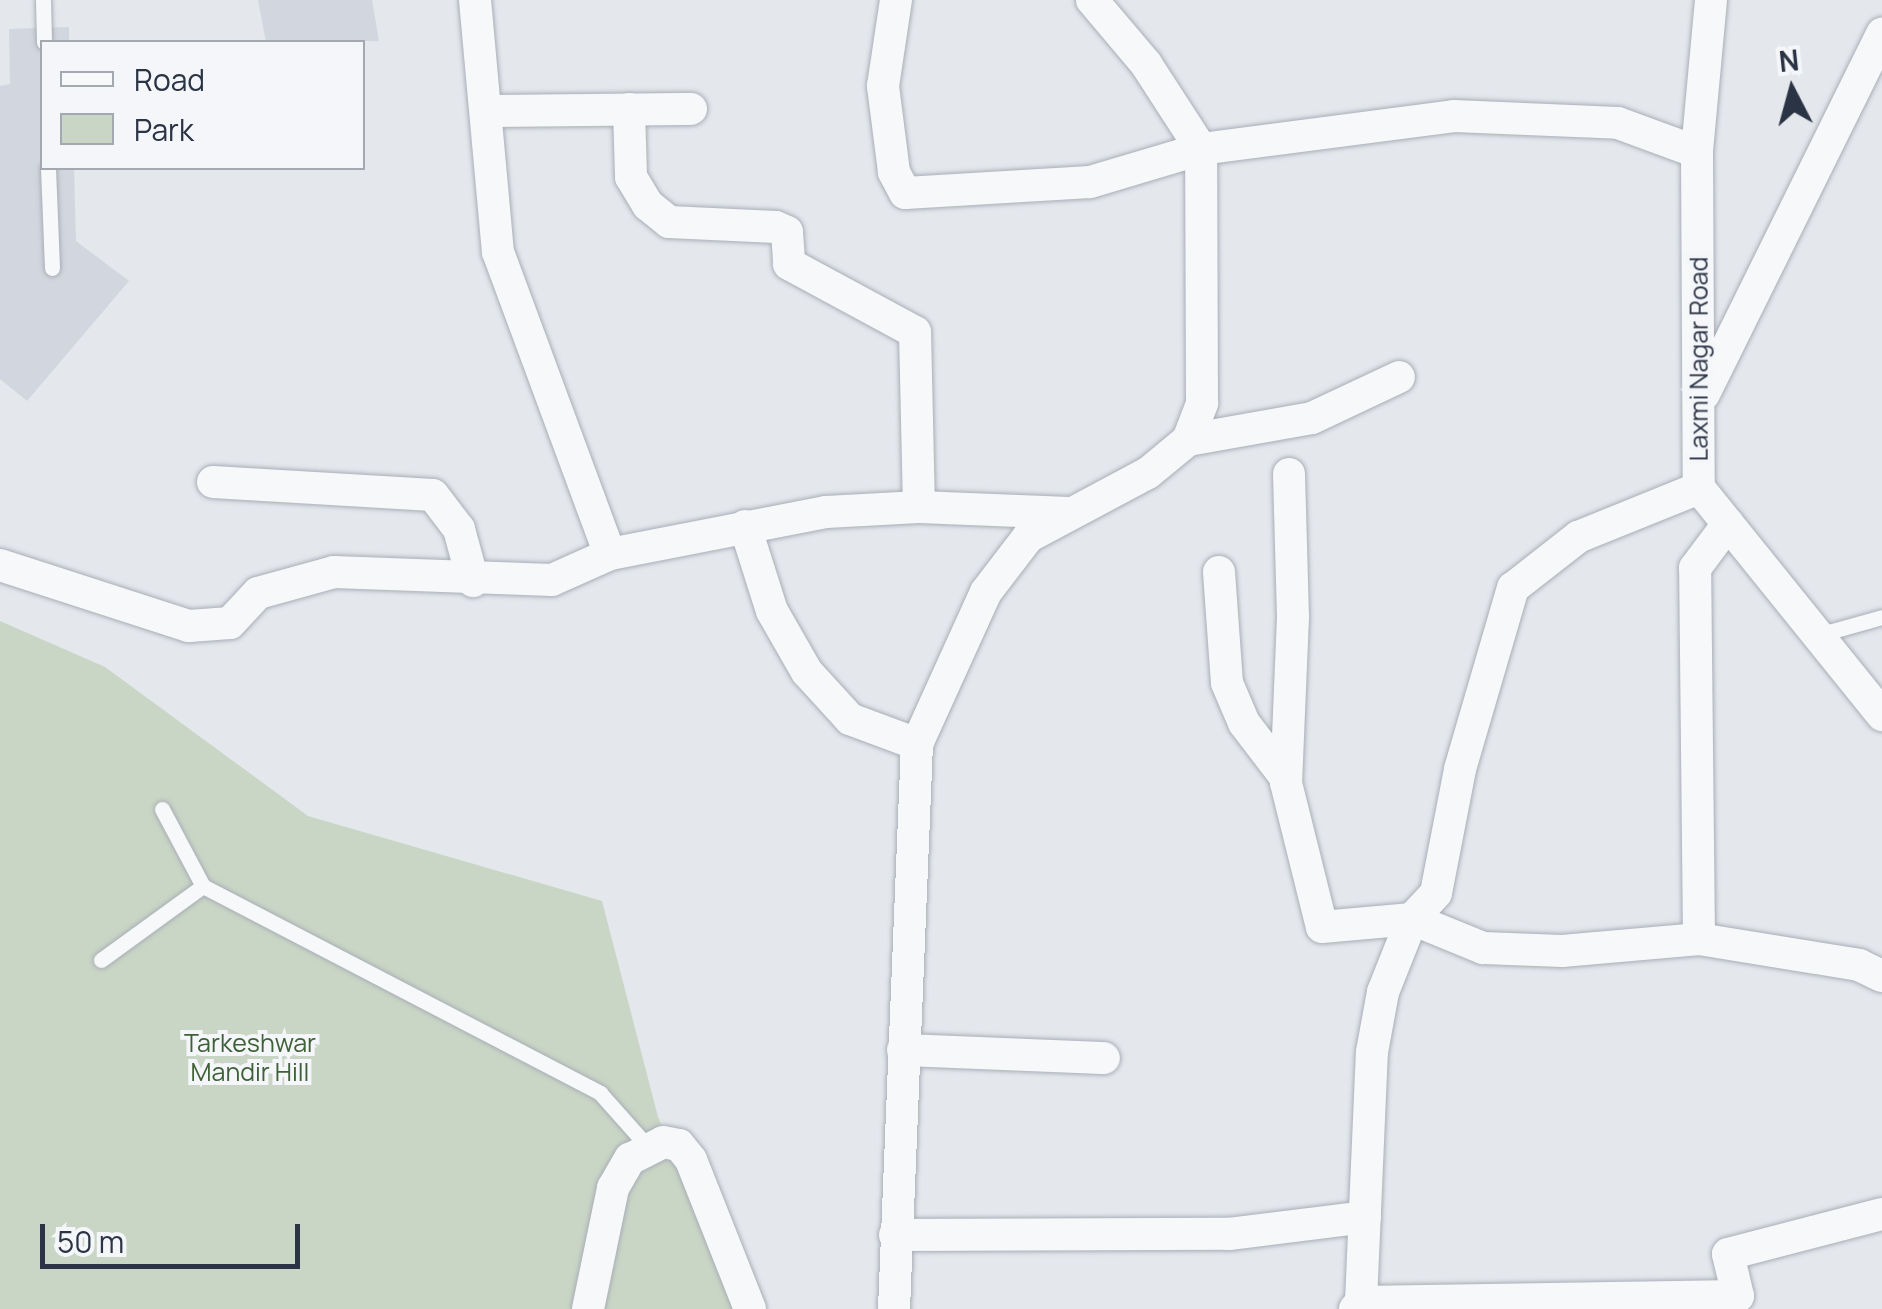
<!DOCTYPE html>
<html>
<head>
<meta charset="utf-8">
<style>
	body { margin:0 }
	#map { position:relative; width:1882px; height:1309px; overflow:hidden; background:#e4e7ec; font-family:Manrope,sans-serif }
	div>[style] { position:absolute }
	.built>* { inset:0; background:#d2d6de }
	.green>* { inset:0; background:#c9d6c5 }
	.roads { filter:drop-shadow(0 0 2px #a9aeb7) drop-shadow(0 0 2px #a9aeb7) }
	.lane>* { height:15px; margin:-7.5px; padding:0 7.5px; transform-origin:7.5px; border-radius:7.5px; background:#f7f8fa }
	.street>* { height:32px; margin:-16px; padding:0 16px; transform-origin:16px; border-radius:16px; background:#f7f8fa }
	span { translate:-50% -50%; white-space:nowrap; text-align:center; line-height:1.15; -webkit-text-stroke:8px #f4f6f9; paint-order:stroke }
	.street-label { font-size:25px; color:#2b3445 }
	.park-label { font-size:25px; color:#3f6138 }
	.legend { position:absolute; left:40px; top:40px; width:325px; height:130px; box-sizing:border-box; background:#f4f6f9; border:2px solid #a4a8b1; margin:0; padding:12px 18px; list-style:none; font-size:30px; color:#2b3445 }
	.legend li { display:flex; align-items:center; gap:20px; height:50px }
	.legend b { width:50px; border:2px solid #a4a8b1 }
	.north { position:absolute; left:1742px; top:40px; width:100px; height:100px; -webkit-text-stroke:8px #f4f6f9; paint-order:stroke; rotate:354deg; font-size:28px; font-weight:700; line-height:40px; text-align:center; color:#2b3445 }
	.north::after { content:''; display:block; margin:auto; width:35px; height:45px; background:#2b3445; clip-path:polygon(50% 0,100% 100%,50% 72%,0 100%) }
	.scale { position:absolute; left:40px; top:1224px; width:260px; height:45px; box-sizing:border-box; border:5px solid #2b3445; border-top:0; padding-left:12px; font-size:30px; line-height:35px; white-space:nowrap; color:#2b3445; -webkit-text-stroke:8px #f4f6f9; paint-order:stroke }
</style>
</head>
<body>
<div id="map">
	<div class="built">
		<div style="clip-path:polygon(258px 0,372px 0,379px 41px,266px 42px)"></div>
		<div style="clip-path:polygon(69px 27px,69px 42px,42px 42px,42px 168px,74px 168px,76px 241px,129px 281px,27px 401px,0 379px,0 86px,10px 84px,9px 29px)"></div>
	</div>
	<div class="green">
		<div style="clip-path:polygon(0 621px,105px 667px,308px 816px,602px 901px,658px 1117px,739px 1309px,0 1309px)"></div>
	</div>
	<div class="roads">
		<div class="lane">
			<div style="left:43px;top:0;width:42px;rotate:88.6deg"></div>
			<div style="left:48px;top:168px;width:100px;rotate:87.7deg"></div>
			<div style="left:1818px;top:635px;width:66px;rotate:-15.7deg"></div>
			<div style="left:162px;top:809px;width:87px;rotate:62deg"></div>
			<div style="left:203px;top:886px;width:448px;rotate:27.5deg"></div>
			<div style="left:600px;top:1093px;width:71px;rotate:48.4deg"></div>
			<div style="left:101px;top:960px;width:126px;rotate:-36deg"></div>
		</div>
		<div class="street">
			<div style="left:475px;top:0;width:253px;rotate:84.8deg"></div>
			<div style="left:498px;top:252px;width:322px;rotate:69.7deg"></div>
			<div style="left:1092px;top:0;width:84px;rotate:49.8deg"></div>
			<div style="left:1146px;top:64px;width:101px;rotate:57.1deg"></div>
			<div style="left:1201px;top:149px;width:255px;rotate:-7.4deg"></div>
			<div style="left:1454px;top:116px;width:164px;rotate:2.4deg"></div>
			<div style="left:1618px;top:123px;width:84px;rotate:20.2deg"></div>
			<div style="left:1711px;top:0;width:153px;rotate:95.3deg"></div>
			<div style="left:1697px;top:152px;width:336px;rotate:89.7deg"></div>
			<div style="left:1699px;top:488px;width:292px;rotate:51.1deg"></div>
			<div style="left:629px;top:109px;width:68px;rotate:88.3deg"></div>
			<div style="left:631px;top:177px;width:33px;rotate:59deg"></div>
			<div style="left:648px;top:205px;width:27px;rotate:39deg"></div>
			<div style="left:669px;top:222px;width:107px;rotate:2.7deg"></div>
			<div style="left:776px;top:227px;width:12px;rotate:24deg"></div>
			<div style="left:787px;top:232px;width:32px;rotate:86deg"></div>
			<div style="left:789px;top:264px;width:143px;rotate:28.4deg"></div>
			<div style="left:915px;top:332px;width:175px;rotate:88.7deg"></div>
			<div style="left:486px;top:111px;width:205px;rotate:-0.6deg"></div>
			<div style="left:1704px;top:394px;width:402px;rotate:-63.7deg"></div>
			<div style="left:1188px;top:440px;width:126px;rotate:-10.1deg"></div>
			<div style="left:1312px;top:418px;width:96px;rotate:-25.2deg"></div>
			<div style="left:1289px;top:474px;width:143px;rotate:88.4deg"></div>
			<div style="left:1293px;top:617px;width:166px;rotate:92.4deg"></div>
			<div style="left:1286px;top:783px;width:148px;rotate:76deg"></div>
			<div style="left:1322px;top:927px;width:90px;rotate:-5.1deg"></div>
			<div style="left:1412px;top:919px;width:77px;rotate:22.2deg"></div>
			<div style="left:1483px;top:948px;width:79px;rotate:2.2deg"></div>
			<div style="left:1562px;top:951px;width:138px;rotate:-5deg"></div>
			<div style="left:1699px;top:939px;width:162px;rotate:9.2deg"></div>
			<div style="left:1859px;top:965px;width:25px;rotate:26deg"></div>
			<div style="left:213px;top:482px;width:220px;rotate:3.4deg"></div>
			<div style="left:433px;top:495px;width:43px;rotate:52.6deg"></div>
			<div style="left:459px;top:529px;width:54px;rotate:74.9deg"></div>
			<div style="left:745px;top:526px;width:89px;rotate:72.4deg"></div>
			<div style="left:772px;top:611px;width:70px;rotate:60.2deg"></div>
			<div style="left:807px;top:672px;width:64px;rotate:47.5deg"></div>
			<div style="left:850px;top:719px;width:72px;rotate:20.5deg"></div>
			<div style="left:0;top:565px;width:199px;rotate:17.9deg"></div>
			<div style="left:189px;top:626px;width:41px;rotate:-4.2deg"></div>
			<div style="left:230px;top:623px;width:41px;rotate:-47deg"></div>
			<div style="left:258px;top:593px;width:79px;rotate:-15.4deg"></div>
			<div style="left:334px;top:572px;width:218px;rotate:2.1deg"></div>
			<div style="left:552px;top:580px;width:64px;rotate:-24.1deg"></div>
			<div style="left:610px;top:554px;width:220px;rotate:-11deg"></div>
			<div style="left:826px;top:512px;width:93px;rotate:-3.1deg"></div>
			<div style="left:919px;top:507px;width:150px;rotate:2.3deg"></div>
			<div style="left:1219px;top:572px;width:111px;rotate:85.9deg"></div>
			<div style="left:1227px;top:683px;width:43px;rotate:67deg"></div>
			<div style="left:1244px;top:723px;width:69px;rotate:52.6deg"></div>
			<div style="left:1699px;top:939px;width:371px;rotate:-90.6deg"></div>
			<div style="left:1695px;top:568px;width:55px;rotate:-53.1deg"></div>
			<div style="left:903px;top:1050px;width:201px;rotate:2.3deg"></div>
			<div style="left:895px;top:1235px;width:334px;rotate:-0.2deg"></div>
			<div style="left:1229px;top:1234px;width:137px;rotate:-7.1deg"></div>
			<div style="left:1361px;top:1302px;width:377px;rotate:-0.9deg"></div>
			<div style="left:1738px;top:1296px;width:43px;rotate:-103.4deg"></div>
			<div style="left:1728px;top:1254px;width:159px;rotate:-14.6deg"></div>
			<div style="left:588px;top:1309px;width:124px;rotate:-78.3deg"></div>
			<div style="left:613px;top:1188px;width:34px;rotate:-60deg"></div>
			<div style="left:630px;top:1159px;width:37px;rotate:-27deg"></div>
			<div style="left:663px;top:1142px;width:16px;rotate:11deg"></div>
			<div style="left:679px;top:1145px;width:19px;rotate:51deg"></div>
			<div style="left:691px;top:1160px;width:160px;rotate:68.4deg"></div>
			<div style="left:894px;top:1309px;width:565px;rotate:-87.67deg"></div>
			<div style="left:917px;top:744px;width:167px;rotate:-65.6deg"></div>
			<div style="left:986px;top:592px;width:69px;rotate:-52.6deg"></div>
			<div style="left:1028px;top:537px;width:136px;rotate:-28.1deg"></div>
			<div style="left:1148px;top:473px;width:52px;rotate:-39.5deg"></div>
			<div style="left:1188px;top:440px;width:40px;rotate:-69deg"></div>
			<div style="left:1202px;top:403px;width:254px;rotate:-90.2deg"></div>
			<div style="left:1201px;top:149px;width:116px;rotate:163.4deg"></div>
			<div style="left:1090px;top:182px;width:185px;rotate:176.6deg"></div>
			<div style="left:905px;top:193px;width:24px;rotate:-118deg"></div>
			<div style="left:894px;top:172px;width:87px;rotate:-97.3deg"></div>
			<div style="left:883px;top:86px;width:87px;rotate:-81.4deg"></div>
			<div style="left:1355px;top:1309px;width:9px;rotate:-49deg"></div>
			<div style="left:1361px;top:1302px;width:250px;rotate:-87.5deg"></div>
			<div style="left:1372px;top:1052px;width:61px;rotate:-79.6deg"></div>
			<div style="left:1383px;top:992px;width:79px;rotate:-68.3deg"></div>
			<div style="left:1412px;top:919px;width:35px;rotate:-47deg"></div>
			<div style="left:1436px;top:893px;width:126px;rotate:-79deg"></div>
			<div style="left:1460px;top:769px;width:189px;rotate:-73.7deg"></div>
			<div style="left:1513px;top:588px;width:83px;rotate:-38.1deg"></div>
			<div style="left:1578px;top:537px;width:131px;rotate:-22deg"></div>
		</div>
	</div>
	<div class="street-label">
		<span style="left:1699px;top:359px;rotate:-90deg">Laxmi Nagar Road</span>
	</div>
	<div class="park-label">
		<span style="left:250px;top:1058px">Tarkeshwar<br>Mandir Hill</span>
	</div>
	<ul class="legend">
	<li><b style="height:12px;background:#f7f8fa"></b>Road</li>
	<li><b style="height:28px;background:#c9d6c5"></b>Park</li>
	</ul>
	<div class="north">N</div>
	<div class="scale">50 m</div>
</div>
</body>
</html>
